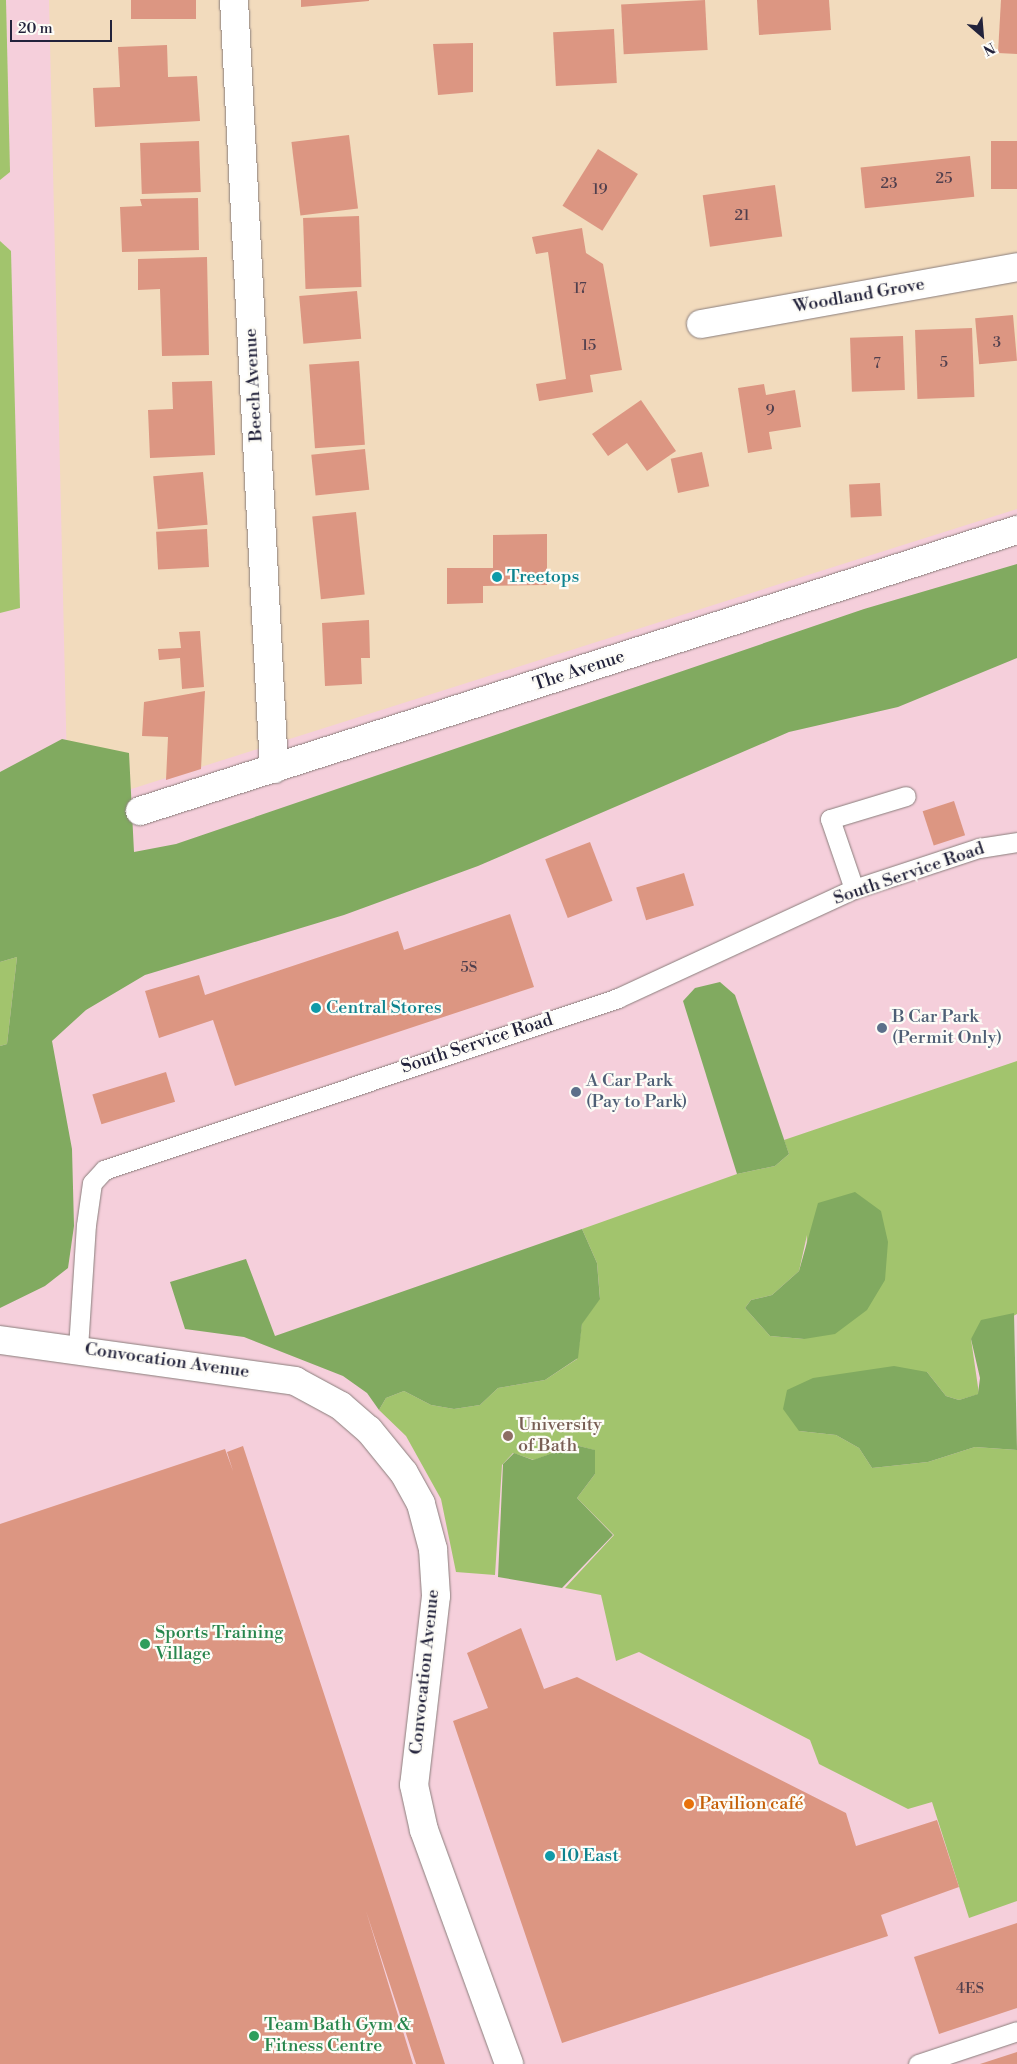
<!DOCTYPE html>
<html>
<head>
<meta charset="utf-8">
<style>
	body { margin:0 }
	#map { position:relative; width:1017px; height:2064px; overflow:hidden; background:#f2dbbd; font-family:"Libre Bodoni",serif }
	div>[style] { position:absolute }
	.built>* { inset:0; background:#f5cfdb }
	.green>* { inset:0; background:#a2c46d }
	.forest>* { inset:0; background:#81aa60 }
	.building>* { inset:0; background:#dc9682; transform-origin:0 0 }
	.roads { filter:drop-shadow(0 0 1px #8a7e7c) drop-shadow(0 0 1px #8a7e7c) }
	.lane>* { height:19px; margin:-9.5px; padding:0 9.5px; transform-origin:9.5px; border-radius:9.5px; background:#fff }
	.street>* { height:28px; margin:-14px; padding:0 14px; transform-origin:14px; border-radius:14px; background:#fff }
	.dots>* { width:14px; height:14px; translate:-50% -50%; box-sizing:border-box; border:2px solid #fdfcf7; border-radius:50% }
	span { translate:-50% -50%; white-space:nowrap; text-align:center; line-height:1.15; -webkit-text-stroke:4.5px #fdfcf7; paint-order:stroke }
	.number-label { font-size:15px; color:#503f4d }
	.number-label span { -webkit-text-stroke-width:0 }
	.street-label { font-size:18px; color:#22223b }
	.culture-label { font-size:18px; color:#0d838f }
	.left { translate:0 -50%; text-align:left }
	.service-label { font-size:18px; color:#4e5e75 }
	.education-label { font-size:18px; color:#785e54 }
	.leisure-label { font-size:18px; color:#27864d }
	.food-label { font-size:18px; color:#c56008 }
	.north { position:absolute; left:957px; top:10px; width:50px; height:50px; -webkit-text-stroke:4px #fdfcf7; paint-order:stroke; rotate:153deg; font-size:14px; font-weight:700; line-height:20px; text-align:center; color:#22223b }
	.north::after { content:''; display:block; margin:auto; width:18px; height:22px; background:#22223b; clip-path:polygon(50% 0,100% 100%,50% 72%,0 100%) }
	.scale { position:absolute; left:10px; top:20px; width:102px; height:22px; box-sizing:border-box; border:2px solid #22223b; border-top:0; padding-left:6px; font-size:15px; line-height:18px; white-space:nowrap; color:#22223b; -webkit-text-stroke:4px #fdfcf7; paint-order:stroke }
</style>
</head>
<body>
<div id="map">
	<div class="built">
		<div style="clip-path:polygon(0 0,49px 0,68px 809px,1017px 509px,1017px 2064px,0 2064px)"></div>
	</div>
	<div class="green">
		<div style="clip-path:polygon(0 0,6px 0,10px 172px,0 180px)"></div>
		<div style="clip-path:polygon(0 241px,11px 251px,20px 608px,0 613px)"></div>
		<div style="clip-path:polygon(17px 957px,7px 1044px,0 1046px,0 962px)"></div>
		<div style="clip-path:polygon(evenodd,1017px 1061px,1017px 1314px,971px 1339px,979px 1394px,959px 1400px,946px 1396px,927px 1372px,799px 1431px,836px 1435px,859px 1448px,872px 1468px,928px 1462px,975px 1447px,1017px 1450px,1017px 1901px,969px 1918px,932px 1802px,908px 1809px,819px 1764px,810px 1740px,639px 1652px,616px 1661px,601px 1595px,565px 1588px,614px 1535px,577px 1498px,595px 1474px,594px 1450px,575px 1445px,534px 1460px,513px 1453px,502px 1465px,495px 1575px,456px 1572px,441px 1499px,406px 1436px,379px 1410px,386px 1398px,404px 1391px,431px 1405px,454px 1409px,480px 1405px,498px 1388px,545px 1380px,577px 1359px,582px 1323px,600px 1298px,597px 1263px,582px 1229px,737px 1174px,775px 1166px,789px 1154px,784px 1140px,1017px 1061px,807px 1235px,804px 1339px,770px 1336px,745px 1308px,751px 1300px,772px 1295px,799px 1271px,807px 1235px)"></div>
	</div>
	<div class="forest">
		<div style="clip-path:polygon(1017px 564px,1017px 658px,898px 707px,789px 732px,478px 866px,344px 915px,145px 975px,86px 1010px,52px 1041px,72px 1149px,74px 1226px,68px 1268px,45px 1286px,0 1308px,0 1046px,7px 1044px,17px 957px,0 962px,0 772px,62px 739px,129px 753px,134px 852px,176px 844px,864px 609px)"></div>
		<div style="clip-path:polygon(720px 982px,735px 995px,789px 1154px,775px 1166px,737px 1174px,683px 1001px,695px 988px)"></div>
		<div style="clip-path:polygon(855px 1192px,881px 1211px,888px 1242px,885px 1280px,867px 1310px,835px 1334px,804px 1339px,770px 1336px,745px 1308px,751px 1300px,772px 1295px,799px 1271px,818px 1203px)"></div>
		<div style="clip-path:polygon(582px 1229px,597px 1263px,600px 1299px,582px 1324px,578px 1358px,545px 1380px,498px 1388px,480px 1405px,454px 1409px,431px 1405px,404px 1391px,386px 1398px,379px 1410px,367px 1393px,343px 1376px,244px 1337px,185px 1329px,170px 1282px,246px 1259px,275px 1336px)"></div>
		<div style="clip-path:polygon(1014px 1313px,1017px 1450px,975px 1447px,928px 1462px,872px 1468px,859px 1448px,836px 1435px,799px 1431px,783px 1409px,787px 1390px,813px 1378px,894px 1366px,927px 1372px,946px 1396px,959px 1400px,978px 1394px,980px 1378px,971px 1339px,981px 1320px)"></div>
		<div style="clip-path:polygon(575px 1445px,595px 1450px,595px 1474px,577px 1498px,613px 1535px,562px 1588px,498px 1577px,503px 1464px,514px 1453px,533px 1460px)"></div>
	</div>
	<div class="building">
		<div style="left:131px;top:0;width:65px;height:19px"></div>
		<div style="clip-path:polygon(301px 0,369px 0,369px 1px,301px 7px)"></div>
		<div style="left:705px;top:0;width:50px;height:84px;rotate:87deg"></div>
		<div style="clip-path:polygon(757px 0,829px 0,831px 30px,759px 35px)"></div>
		<div style="clip-path:polygon(1001px 0,1017px 0,1017px 54px,998px 53px)"></div>
		<div style="left:614px;top:29px;width:54px;height:61px;rotate:87deg"></div>
		<div style="clip-path:polygon(473px 43px,473px 92px,438px 95px,433px 44px)"></div>
		<div style="clip-path:polygon(167px 45px,168px 77px,197px 76px,200px 121px,95px 127px,93px 88px,120px 87px,118px 47px)"></div>
		<div style="left:349px;top:135px;width:74px;height:58px;rotate:83deg"></div>
		<div style="left:199px;top:141px;width:51px;height:59px;rotate:88deg"></div>
		<div style="left:991px;top:141px;width:26px;height:48px"></div>
		<div style="left:598px;top:149px;width:47px;height:67px;rotate:32deg"></div>
		<div style="left:970px;top:156px;width:41px;height:110px;rotate:84deg"></div>
		<div style="left:775px;top:185px;width:52px;height:73px;rotate:82deg"></div>
		<div style="clip-path:polygon(198px 198px,199px 250px,122px 252px,120px 207px,142px 206px,140px 199px)"></div>
		<div style="left:359px;top:216px;width:71px;height:56px;rotate:88deg"></div>
		<div style="clip-path:polygon(582px 228px,586px 253px,603px 264px,622px 370px,590px 375px,593px 392px,539px 401px,536px 384px,566px 379px,548px 252px,536px 254px,532px 237px)"></div>
		<div style="clip-path:polygon(207px 257px,209px 355px,162px 356px,160px 289px,138px 290px,138px 259px)"></div>
		<div style="left:357px;top:291px;width:48px;height:58px;rotate:85deg"></div>
		<div style="left:1013px;top:315px;width:46px;height:38px;rotate:85deg"></div>
		<div style="left:972px;top:328px;width:69px;height:57px;rotate:88deg"></div>
		<div style="left:903px;top:336px;width:54px;height:53px;rotate:88deg"></div>
		<div style="left:359px;top:361px;width:84px;height:50px;rotate:86deg"></div>
		<div style="clip-path:polygon(212px 381px,215px 455px,150px 458px,148px 410px,173px 409px,172px 382px)"></div>
		<div style="clip-path:polygon(764px 384px,766px 395px,795px 390px,801px 427px,769px 432px,772px 449px,748px 453px,738px 388px)"></div>
		<div style="clip-path:polygon(641px 400px,676px 451px,647px 471px,627px 443px,608px 456px,592px 434px)"></div>
		<div style="left:365px;top:449px;width:41px;height:54px;rotate:84deg"></div>
		<div style="left:702px;top:452px;width:35px;height:32px;rotate:78deg"></div>
		<div style="left:203px;top:472px;width:53px;height:50px;rotate:85deg"></div>
		<div style="left:880px;top:483px;width:33px;height:31px;rotate:87deg"></div>
		<div style="left:356px;top:512px;width:83px;height:44px;rotate:84deg"></div>
		<div style="left:207px;top:529px;width:38px;height:51px;rotate:87deg"></div>
		<div style="clip-path:polygon(547px 534px,547px 585px,483px 586px,483px 603px,447px 604px,447px 568px,493px 568px,493px 535px)"></div>
		<div style="clip-path:polygon(369px 620px,370px 658px,361px 658px,362px 684px,325px 686px,322px 623px)"></div>
		<div style="clip-path:polygon(200px 631px,204px 687px,182px 689px,180px 658px,159px 660px,158px 649px,181px 648px,179px 632px)"></div>
		<div style="clip-path:polygon(205px 691px,201px 769px,166px 780px,168px 737px,142px 736px,144px 702px)"></div>
		<div style="left:954px;top:801px;width:36px;height:33px;rotate:72deg"></div>
		<div style="left:590px;top:842px;width:63px;height:48px;rotate:69deg"></div>
		<div style="left:684px;top:873px;width:34px;height:50px;rotate:73deg"></div>
		<div style="clip-path:polygon(510px 914px,534px 987px,235px 1086px,213px 1020px,159px 1038px,145px 991px,199px 975px,205px 995px,398px 931px,404px 950px)"></div>
		<div style="left:166px;top:1072px;width:31px;height:77px;rotate:73deg"></div>
		<div style="clip-path:polygon(243px 1446px,445px 2064px,416px 2064px,366px 1911px,413px 2064px,0 2064px,0 1524px,225px 1449px,233px 1471px,227px 1452px)"></div>
		<div style="clip-path:polygon(521px 1628px,544px 1689px,577px 1677px,846px 1813px,856px 1846px,937px 1820px,959px 1887px,881px 1915px,888px 1936px,562px 2043px,453px 1721px,488px 1708px,467px 1653px)"></div>
		<div style="clip-path:polygon(1017px 1923px,1017px 2008px,939px 2034px,914px 1957px)"></div>
		<div style="clip-path:polygon(1017px 2052px,1017px 2064px,980px 2064px)"></div>
	</div>
	<div class="roads">
		<div class="lane">
			<div style="left:854px;top:889px;width:74px;rotate:-108.9deg"></div>
			<div style="left:830px;top:819px;width:79px;rotate:-16.8deg"></div>
			<div style="left:78px;top:1348px;width:123px;rotate:-86.3deg"></div>
			<div style="left:86px;top:1225px;width:42px;rotate:-81.9deg"></div>
			<div style="left:92px;top:1183px;width:18px;rotate:-47deg"></div>
			<div style="left:104px;top:1170px;width:542px;rotate:-18.5deg"></div>
			<div style="left:618px;top:998px;width:260px;rotate:-24.8deg"></div>
			<div style="left:854px;top:889px;width:132px;rotate:-18.2deg"></div>
			<div style="left:979px;top:848px;width:38px;rotate:-9deg"></div>
			<div style="left:918px;top:2064px;width:104px;rotate:-18.4deg"></div>
		</div>
		<div class="street">
			<div style="left:234px;top:0;width:770px;rotate:87.02deg"></div>
			<div style="left:701px;top:324px;width:321px;rotate:-10.2deg"></div>
			<div style="left:140px;top:811px;width:921px;rotate:-17.77deg"></div>
			<div style="left:0;top:1340px;width:298px;rotate:7.9deg"></div>
			<div style="left:295px;top:1381px;width:52px;rotate:28.5deg"></div>
			<div style="left:341px;top:1406px;width:37px;rotate:41deg"></div>
			<div style="left:369px;top:1430px;width:55px;rotate:50.9deg"></div>
			<div style="left:404px;top:1473px;width:35px;rotate:61deg"></div>
			<div style="left:421px;top:1504px;width:47px;rotate:75.1deg"></div>
			<div style="left:433px;top:1549px;width:47px;rotate:86.3deg"></div>
			<div style="left:436px;top:1596px;width:190px;rotate:96.6deg"></div>
			<div style="left:414px;top:1785px;width:46px;rotate:77.5deg"></div>
			<div style="left:424px;top:1830px;width:249px;rotate:70deg"></div>
		</div>
	</div>
	<div class="dots">
		<div style="left:497px;top:577px;background:#0f9aa8"></div>
		<div style="left:316px;top:1008px;background:#0f9aa8"></div>
		<div style="left:882px;top:1028px;background:#5c6f8a"></div>
		<div style="left:576px;top:1092px;background:#5c6f8a"></div>
		<div style="left:508px;top:1436px;background:#8d6e63"></div>
		<div style="left:145px;top:1644px;background:#2e9e5b"></div>
		<div style="left:689px;top:1804px;background:#e8710a"></div>
		<div style="left:550px;top:1856px;background:#0f9aa8"></div>
		<div style="left:254px;top:2036px;background:#2e9e5b"></div>
	</div>
	<div class="number-label">
		<span style="left:944px;top:179px">25</span>
		<span style="left:889px;top:184px">23</span>
		<span style="left:600px;top:190px">19</span>
		<span style="left:742px;top:216px">21</span>
		<span style="left:580px;top:289px">17</span>
		<span style="left:997px;top:343px">3</span>
		<span style="left:589px;top:346px">15</span>
		<span style="left:944px;top:363px">5</span>
		<span style="left:877px;top:364px">7</span>
		<span style="left:770px;top:411px">9</span>
		<span style="left:469px;top:968px">5S</span>
		<span style="left:970px;top:1989px">4ES</span>
	</div>
	<div class="street-label">
		<span style="left:859px;top:296px;rotate:-10deg">Woodland Grove</span>
		<span style="left:254px;top:385px;rotate:-93deg">Beech Avenue</span>
		<span style="left:579px;top:671px;rotate:-18deg">The Avenue</span>
		<span style="left:909px;top:874px;rotate:-19deg">South Service Road</span>
		<span style="left:477px;top:1044px;rotate:-18deg">South Service Road</span>
		<span style="left:167px;top:1361px;rotate:8deg">Convocation Avenue</span>
		<span style="left:425px;top:1672px;rotate:-84deg">Convocation Avenue</span>
	</div>
	<div class="culture-label">
		<span class="left" style="left:507px;top:577px">Treetops</span>
		<span class="left" style="left:326px;top:1008px">Central Stores</span>
		<span class="left" style="left:560px;top:1856px">10 East</span>
	</div>
	<div class="service-label">
		<span class="left" style="left:892px;top:1028px">B Car Park<br>(Permit Only)</span>
		<span class="left" style="left:586px;top:1092px">A Car Park<br>(Pay to Park)</span>
	</div>
	<div class="education-label">
		<span class="left" style="left:518px;top:1436px">University<br>of Bath</span>
	</div>
	<div class="leisure-label">
		<span class="left" style="left:155px;top:1644px">Sports Training<br>Village</span>
		<span class="left" style="left:264px;top:2036px">Team Bath Gym &amp;<br>Fitness Centre</span>
	</div>
	<div class="food-label">
		<span class="left" style="left:699px;top:1804px">Pavilion café</span>
	</div>
	<div class="north">N</div>
	<div class="scale">20 m</div>
</div>
</body>
</html>
